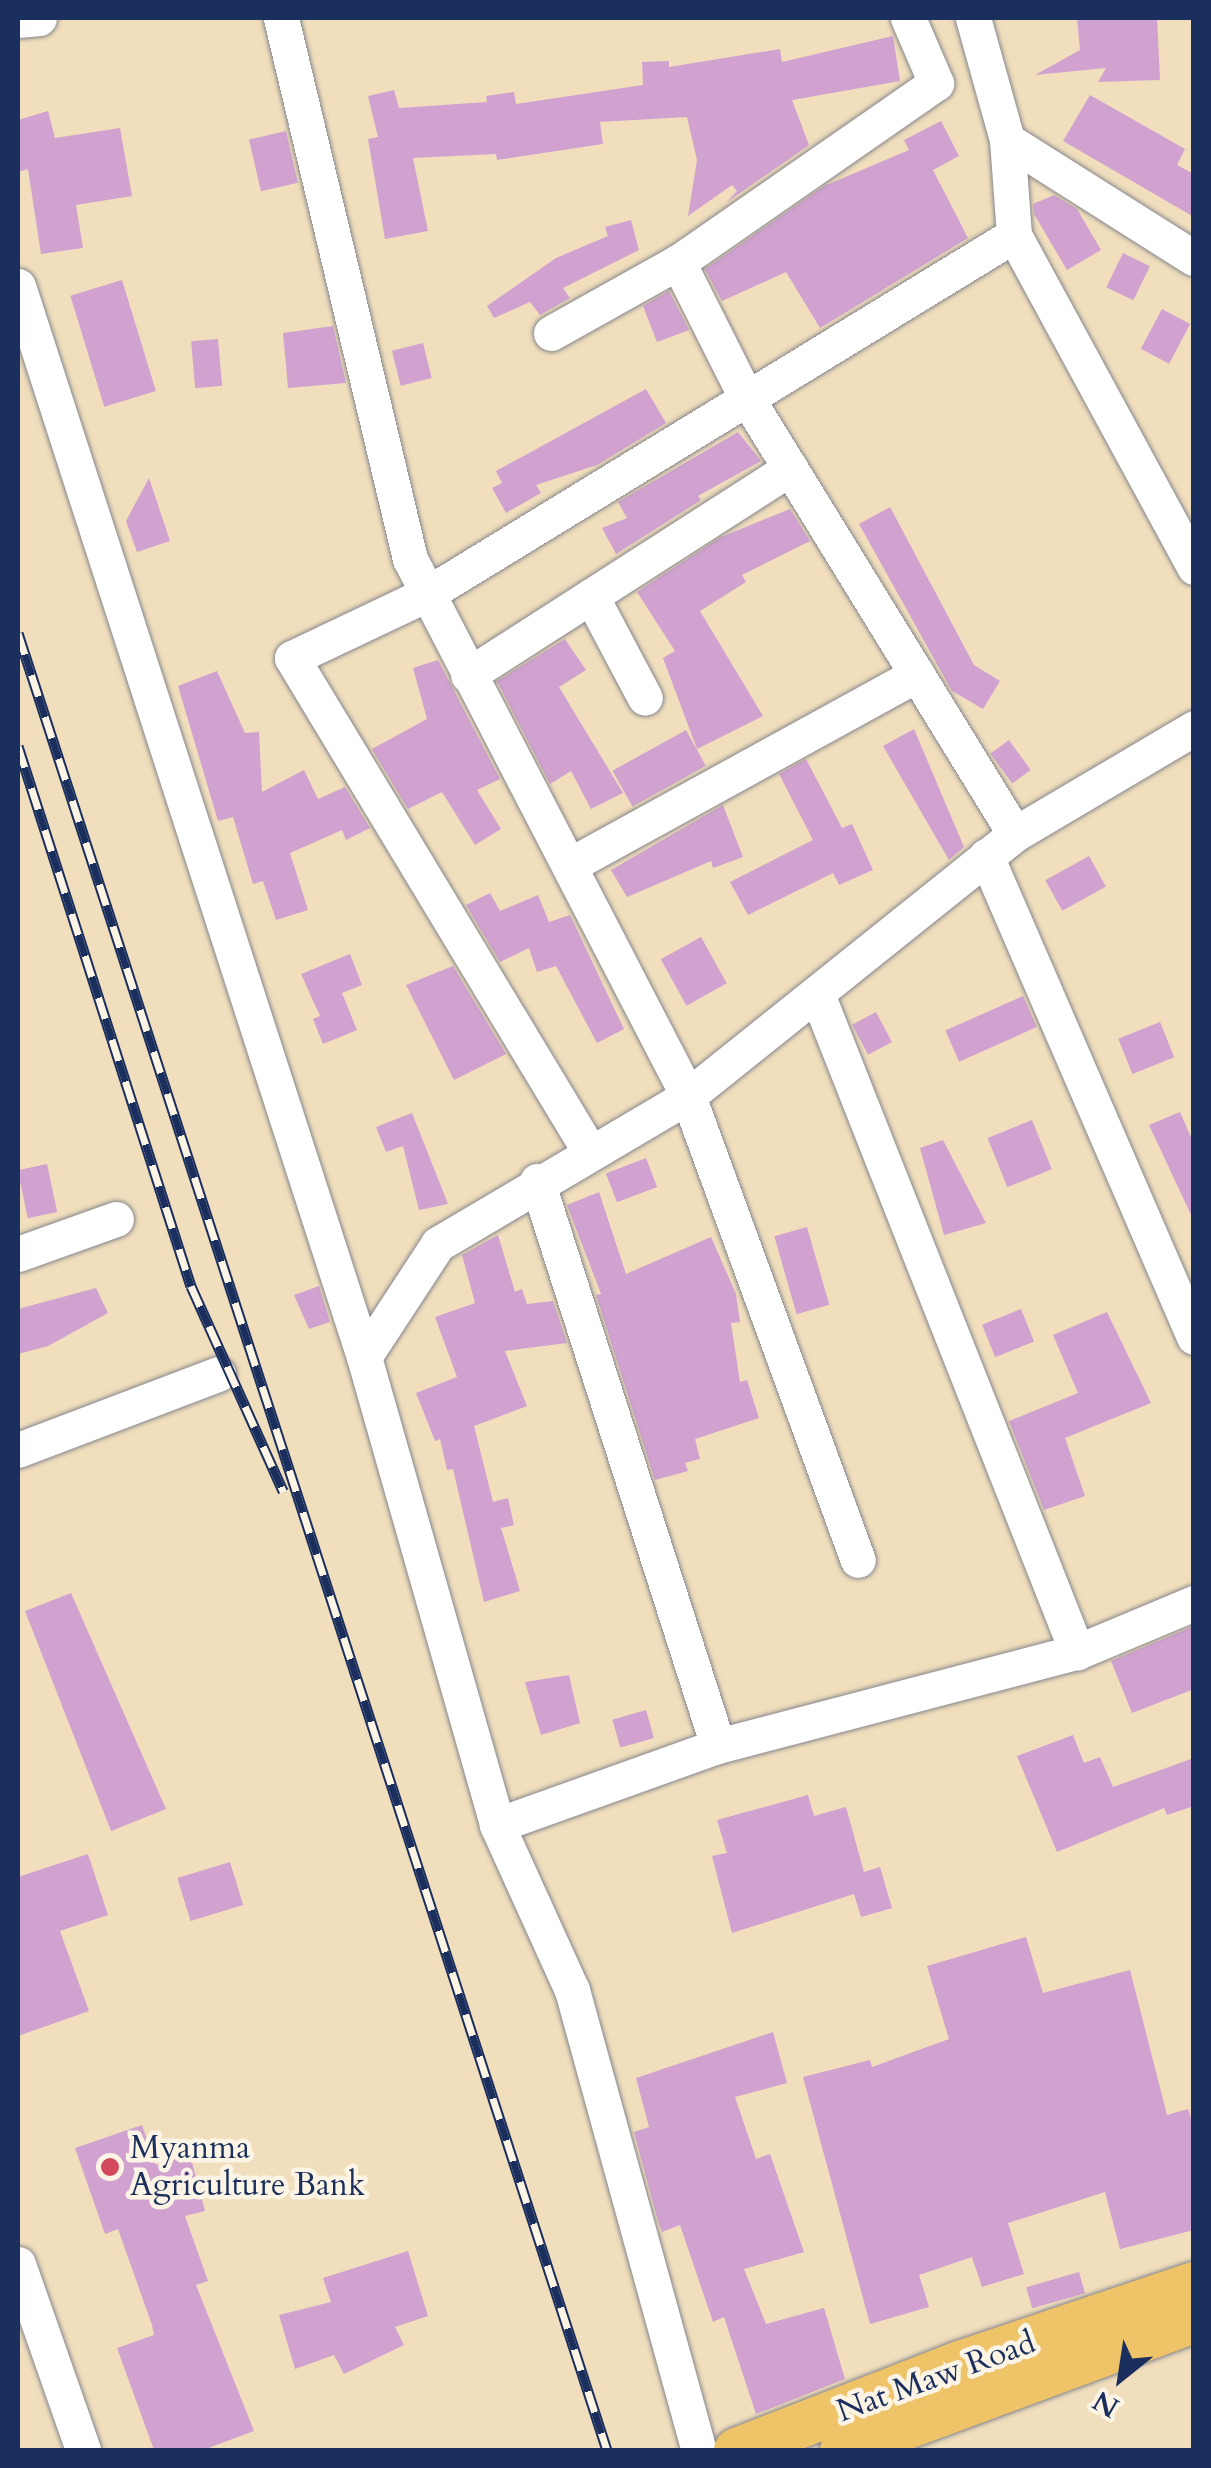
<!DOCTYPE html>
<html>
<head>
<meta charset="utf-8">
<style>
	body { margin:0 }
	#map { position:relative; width:1211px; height:2468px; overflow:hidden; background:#f0debc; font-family:Cardo,serif }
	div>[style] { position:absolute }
	.building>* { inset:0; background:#d1a2d0; transform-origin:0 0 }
	.roads { filter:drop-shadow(0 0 2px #86868d) drop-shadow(0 0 2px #86868d) }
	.minor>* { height:35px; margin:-17.5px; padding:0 17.5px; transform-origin:17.5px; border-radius:17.5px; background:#fff }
	.major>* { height:45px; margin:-22.5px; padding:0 22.5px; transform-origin:22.5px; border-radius:22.5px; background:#efc469 }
	.rail>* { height:11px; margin-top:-5.5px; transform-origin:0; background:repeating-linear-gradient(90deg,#fcf5e5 0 22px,#1b2f5e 0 44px); box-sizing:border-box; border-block:2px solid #1b2f5e }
	.dots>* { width:28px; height:28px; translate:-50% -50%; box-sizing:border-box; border:5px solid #fcf5e5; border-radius:50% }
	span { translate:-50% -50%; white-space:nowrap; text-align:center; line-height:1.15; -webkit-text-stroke:9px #fcf5e5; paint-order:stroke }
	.poi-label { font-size:32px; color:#1b2f5e }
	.left { translate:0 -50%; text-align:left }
	.street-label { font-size:32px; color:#1b2f5e }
	.frame { position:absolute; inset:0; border:20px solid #1b2f5e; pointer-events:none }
	.north { position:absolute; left:1071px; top:2328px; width:100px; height:100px; -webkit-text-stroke:8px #fcf5e5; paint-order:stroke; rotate:210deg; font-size:28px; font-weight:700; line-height:40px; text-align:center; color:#1b2f5e }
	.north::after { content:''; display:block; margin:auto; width:35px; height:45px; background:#1b2f5e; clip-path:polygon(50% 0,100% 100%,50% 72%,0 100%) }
</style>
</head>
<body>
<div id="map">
	<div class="building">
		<div style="clip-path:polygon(1077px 18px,1157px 18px,1160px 80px,1098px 82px,1106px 68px,1035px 75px,1080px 50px)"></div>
		<div style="clip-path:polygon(893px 36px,900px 81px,792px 100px,809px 145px,727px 202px,737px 191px,732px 185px,688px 216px,697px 160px,687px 117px,600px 122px,603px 144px,497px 160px,496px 154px,413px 158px,428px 231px,385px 239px,368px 139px,378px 137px,368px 96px,394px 90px,399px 108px,487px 102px,486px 96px,514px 92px,516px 104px,643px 85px,642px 62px,669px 61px,669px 67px,780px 49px,782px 62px)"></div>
		<div style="clip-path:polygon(1090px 95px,1185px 149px,1177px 165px,1194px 174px,1194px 217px,1063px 141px)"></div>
		<div style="clip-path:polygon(48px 111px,55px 138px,120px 128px,132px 196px,76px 205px,83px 248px,41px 254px,28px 169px,18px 172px,18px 120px)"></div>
		<div style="clip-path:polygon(941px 121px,959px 156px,933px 170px,968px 238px,820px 328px,786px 272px,722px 301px,705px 269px,824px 186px,909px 150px,904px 140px)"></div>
		<div style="left:286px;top:131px;width:53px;height:38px;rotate:77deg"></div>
		<div style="clip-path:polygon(1054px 195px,1077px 209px,1101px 250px,1067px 270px,1034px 214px,1033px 204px)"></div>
		<div style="clip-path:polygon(631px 220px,639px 250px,563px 288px,570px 298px,540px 315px,530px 302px,494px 318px,487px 306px,556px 258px,608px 236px,605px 227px)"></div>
		<div style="left:1123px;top:253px;width:30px;height:38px;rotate:26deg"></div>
		<div style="left:122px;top:280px;width:116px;height:54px;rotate:73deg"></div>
		<div style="clip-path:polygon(669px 291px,689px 330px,657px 342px,643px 306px)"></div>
		<div style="left:1162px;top:309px;width:32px;height:45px;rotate:28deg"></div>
		<div style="clip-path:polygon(333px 326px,346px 383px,288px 388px,283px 333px)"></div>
		<div style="left:218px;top:339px;width:47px;height:27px;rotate:85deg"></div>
		<div style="left:423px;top:343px;width:36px;height:32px;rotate:76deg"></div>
		<div style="clip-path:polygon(646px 389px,666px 423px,597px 465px,536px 485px,541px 493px,506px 513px,492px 488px,502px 483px,496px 471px)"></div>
		<div style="clip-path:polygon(738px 432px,761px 461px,698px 496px,701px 500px,616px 554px,602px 528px,627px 518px,618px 502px)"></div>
		<div style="clip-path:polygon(149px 478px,170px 541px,137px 552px,126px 521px)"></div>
		<div style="clip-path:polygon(890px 507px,974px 665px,1000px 681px,983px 709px,952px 691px,859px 524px)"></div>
		<div style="clip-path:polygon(790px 509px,810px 541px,742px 575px,746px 582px,700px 611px,763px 716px,697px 749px,663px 658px,675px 651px,637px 592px,721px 537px)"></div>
		<div style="clip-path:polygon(565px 639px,586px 670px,559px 687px,623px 793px,591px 809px,571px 771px,550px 784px,497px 681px)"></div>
		<div style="clip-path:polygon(438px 660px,500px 779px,477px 790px,501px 829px,475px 845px,442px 792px,408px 809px,372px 749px,427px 719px,413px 668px)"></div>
		<div style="clip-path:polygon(217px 671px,245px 733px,259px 732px,262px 792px,304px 770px,318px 799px,345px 787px,370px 828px,346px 840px,342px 830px,290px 853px,308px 910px,276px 920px,263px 881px,253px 884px,233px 817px,218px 821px,178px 686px)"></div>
		<div style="clip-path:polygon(914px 729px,964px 847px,949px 860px,883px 746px)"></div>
		<div style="left:686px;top:730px;width:41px;height:84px;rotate:61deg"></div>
		<div style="left:1009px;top:740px;width:37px;height:23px;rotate:54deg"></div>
		<div style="clip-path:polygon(806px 759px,842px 828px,852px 824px,873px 870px,839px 885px,833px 873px,748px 915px,730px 882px,813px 840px,779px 774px)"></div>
		<div style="clip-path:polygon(723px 805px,743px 857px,713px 868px,711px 861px,627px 897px,611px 870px)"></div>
		<div style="left:1089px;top:856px;width:35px;height:50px;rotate:61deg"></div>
		<div style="clip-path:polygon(490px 893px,500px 911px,538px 895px,549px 922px,570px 915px,624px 1029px,597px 1043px,556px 966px,537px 972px,529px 948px,500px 962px,466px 905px)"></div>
		<div style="left:701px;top:937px;width:53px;height:46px;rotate:61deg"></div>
		<div style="clip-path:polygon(350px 954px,362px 985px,342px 993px,357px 1030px,323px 1044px,313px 1019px,320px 1016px,301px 974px)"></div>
		<div style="clip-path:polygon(453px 966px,506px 1054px,454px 1080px,406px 985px)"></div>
		<div style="left:1023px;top:996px;width:34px;height:85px;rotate:66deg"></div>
		<div style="left:876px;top:1012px;width:34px;height:27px;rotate:62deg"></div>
		<div style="left:1160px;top:1022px;width:38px;height:45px;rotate:68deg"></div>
		<div style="clip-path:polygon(1180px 1112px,1194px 1144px,1192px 1217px,1149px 1125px)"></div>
		<div style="clip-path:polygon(412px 1113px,448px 1204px,419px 1210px,403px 1146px,386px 1152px,376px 1127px)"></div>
		<div style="left:1032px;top:1120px;width:53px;height:48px;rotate:68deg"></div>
		<div style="clip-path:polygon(943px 1140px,986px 1223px,944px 1235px,920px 1148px)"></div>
		<div style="left:646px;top:1158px;width:31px;height:43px;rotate:69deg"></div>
		<div style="left:47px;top:1164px;width:49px;height:30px;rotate:78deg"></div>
		<div style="clip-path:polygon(599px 1192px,626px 1274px,711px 1237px,736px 1294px,740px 1322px,731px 1323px,740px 1382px,747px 1380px,759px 1418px,695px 1439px,700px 1459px,685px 1463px,688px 1471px,655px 1480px,596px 1295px,601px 1294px,567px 1205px)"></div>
		<div style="left:807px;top:1227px;width:81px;height:34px;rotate:74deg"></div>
		<div style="clip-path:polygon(498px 1235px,515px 1292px,522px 1289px,527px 1304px,553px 1301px,567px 1343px,505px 1351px,527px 1406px,474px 1426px,493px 1502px,508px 1498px,514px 1525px,501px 1528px,520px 1591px,484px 1602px,453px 1469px,447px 1470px,440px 1439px,435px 1441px,416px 1393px,457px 1377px,435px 1317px,475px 1303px,462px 1255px)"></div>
		<div style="clip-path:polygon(319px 1286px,330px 1322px,309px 1329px,294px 1295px)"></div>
		<div style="clip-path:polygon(96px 1288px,108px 1313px,48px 1346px,18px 1354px,18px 1309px)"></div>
		<div style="left:1021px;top:1309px;width:35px;height:42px;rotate:68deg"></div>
		<div style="clip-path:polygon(1107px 1312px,1151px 1403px,1065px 1438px,1085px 1496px,1044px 1510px,1009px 1421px,1078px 1393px,1053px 1335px)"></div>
		<div style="clip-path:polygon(71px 1593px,166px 1809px,111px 1831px,25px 1611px)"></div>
		<div style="clip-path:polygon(1194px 1626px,1194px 1689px,1132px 1713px,1111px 1661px)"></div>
		<div style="clip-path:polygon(569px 1675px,580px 1723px,541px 1735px,525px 1682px)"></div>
		<div style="left:646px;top:1710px;width:29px;height:35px;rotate:74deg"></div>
		<div style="clip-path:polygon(1073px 1735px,1084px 1763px,1100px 1757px,1113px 1787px,1194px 1758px,1194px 1806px,1167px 1815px,1164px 1808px,1057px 1852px,1017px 1756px)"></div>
		<div style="clip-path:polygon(808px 1795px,814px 1816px,846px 1807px,864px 1872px,880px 1867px,892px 1908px,861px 1917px,854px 1894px,732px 1933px,712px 1856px,727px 1853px,717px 1820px)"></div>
		<div style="clip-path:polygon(88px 1854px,108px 1915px,60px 1931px,89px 2011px,18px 2036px,18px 1877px)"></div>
		<div style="left:230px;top:1862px;width:45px;height:55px;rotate:73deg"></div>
		<div style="clip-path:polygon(1026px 1937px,1043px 1993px,1130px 1970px,1167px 2115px,1188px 2109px,1194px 2127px,1194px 2230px,1120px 2249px,1105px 2192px,1008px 2223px,1024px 2274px,982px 2287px,972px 2257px,919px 2275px,929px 2307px,870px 2324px,803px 2077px,870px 2060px,872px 2067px,949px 2039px,927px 1966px)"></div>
		<div style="clip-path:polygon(773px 2032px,787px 2083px,735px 2097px,756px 2159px,770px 2154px,804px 2252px,744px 2269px,766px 2324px,824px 2308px,845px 2379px,756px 2414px,724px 2317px,713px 2322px,680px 2225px,662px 2232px,658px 2221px,634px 2132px,649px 2127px,636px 2078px)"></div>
		<div style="clip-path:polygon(142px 2125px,156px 2165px,190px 2155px,205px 2211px,185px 2216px,208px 2281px,196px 2285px,254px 2431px,203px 2450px,154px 2450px,117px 2348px,154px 2335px,152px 2325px,118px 2229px,105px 2234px,75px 2148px)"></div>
		<div style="clip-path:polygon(408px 2251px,428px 2316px,395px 2327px,404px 2345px,344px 2374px,334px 2355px,295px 2369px,279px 2315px,331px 2302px,323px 2278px)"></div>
		<div style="left:1079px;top:2272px;width:22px;height:55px;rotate:74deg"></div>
	</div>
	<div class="roads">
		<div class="minor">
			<div style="left:281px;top:18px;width:556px;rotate:76.59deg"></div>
			<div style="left:410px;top:559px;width:605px;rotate:62.63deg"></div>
			<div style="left:688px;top:1096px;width:494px;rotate:69.9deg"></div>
			<div style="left:908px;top:18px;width:71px;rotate:66.7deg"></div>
			<div style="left:936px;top:83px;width:314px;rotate:145.2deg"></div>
			<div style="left:678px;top:262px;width:149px;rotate:63.3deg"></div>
			<div style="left:745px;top:395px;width:515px;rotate:58.41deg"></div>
			<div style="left:973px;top:18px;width:127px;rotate:74.4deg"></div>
			<div style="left:1007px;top:140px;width:95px;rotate:85.8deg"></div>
			<div style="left:1014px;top:235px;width:378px;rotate:61.5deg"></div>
			<div style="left:18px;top:20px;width:21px;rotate:-5deg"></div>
			<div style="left:1007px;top:140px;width:221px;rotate:32.3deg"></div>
			<div style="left:18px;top:286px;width:1126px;rotate:72.1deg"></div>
			<div style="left:364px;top:1357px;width:487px;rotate:74.1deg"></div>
			<div style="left:497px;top:1825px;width:181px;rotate:65.6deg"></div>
			<div style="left:572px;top:1990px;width:477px;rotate:74.6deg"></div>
			<div style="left:551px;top:333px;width:145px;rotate:-29.2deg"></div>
			<div style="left:591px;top:596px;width:115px;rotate:62.1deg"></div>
			<div style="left:468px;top:675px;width:383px;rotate:-32.7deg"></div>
			<div style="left:986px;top:856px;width:524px;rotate:66.61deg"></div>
			<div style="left:570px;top:865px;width:396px;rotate:-28.8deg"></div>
			<div style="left:817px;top:994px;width:708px;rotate:68.44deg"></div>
			<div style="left:590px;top:1152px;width:577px;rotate:-121.1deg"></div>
			<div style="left:292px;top:658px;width:149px;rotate:-25.4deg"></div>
			<div style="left:427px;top:594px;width:688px;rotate:-31.45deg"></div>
			<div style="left:537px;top:1181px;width:593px;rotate:72.24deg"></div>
			<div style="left:18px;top:1254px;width:104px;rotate:-19.7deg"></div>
			<div style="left:364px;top:1357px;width:135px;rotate:-56.8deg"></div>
			<div style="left:438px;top:1244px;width:291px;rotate:-30.6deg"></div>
			<div style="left:688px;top:1096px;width:419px;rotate:-38.7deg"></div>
			<div style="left:1015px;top:834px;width:208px;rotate:-30.6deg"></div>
			<div style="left:18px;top:1450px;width:214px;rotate:-20.8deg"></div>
			<div style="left:497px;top:1825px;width:235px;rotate:-19.7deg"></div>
			<div style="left:718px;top:1746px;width:371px;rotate:-14.7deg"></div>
			<div style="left:1077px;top:1652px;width:127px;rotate:-22.7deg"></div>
			<div style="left:18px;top:2264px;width:197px;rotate:70.7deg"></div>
		</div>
		<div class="major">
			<div style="left:736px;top:2450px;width:239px;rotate:-21.3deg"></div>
			<div style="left:959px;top:2363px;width:248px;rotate:-18.6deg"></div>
			<div style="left:842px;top:2450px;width:375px;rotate:-20.3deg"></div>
		</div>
	</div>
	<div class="rail">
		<div style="left:18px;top:633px;width:1910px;rotate:72.04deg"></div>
		<div style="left:18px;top:746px;width:567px;rotate:72.24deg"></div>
		<div style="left:191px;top:1286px;width:225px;rotate:65.8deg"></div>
	</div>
	<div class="dots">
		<div style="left:110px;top:2167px;background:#d1495b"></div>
	</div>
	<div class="poi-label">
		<span class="left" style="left:130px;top:2167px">Myanma<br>Agriculture Bank</span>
	</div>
	<div class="street-label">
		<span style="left:936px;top:2377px;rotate:-20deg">Nat Maw Road</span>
	</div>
	<div class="frame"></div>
	<div class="north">N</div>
</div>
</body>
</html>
